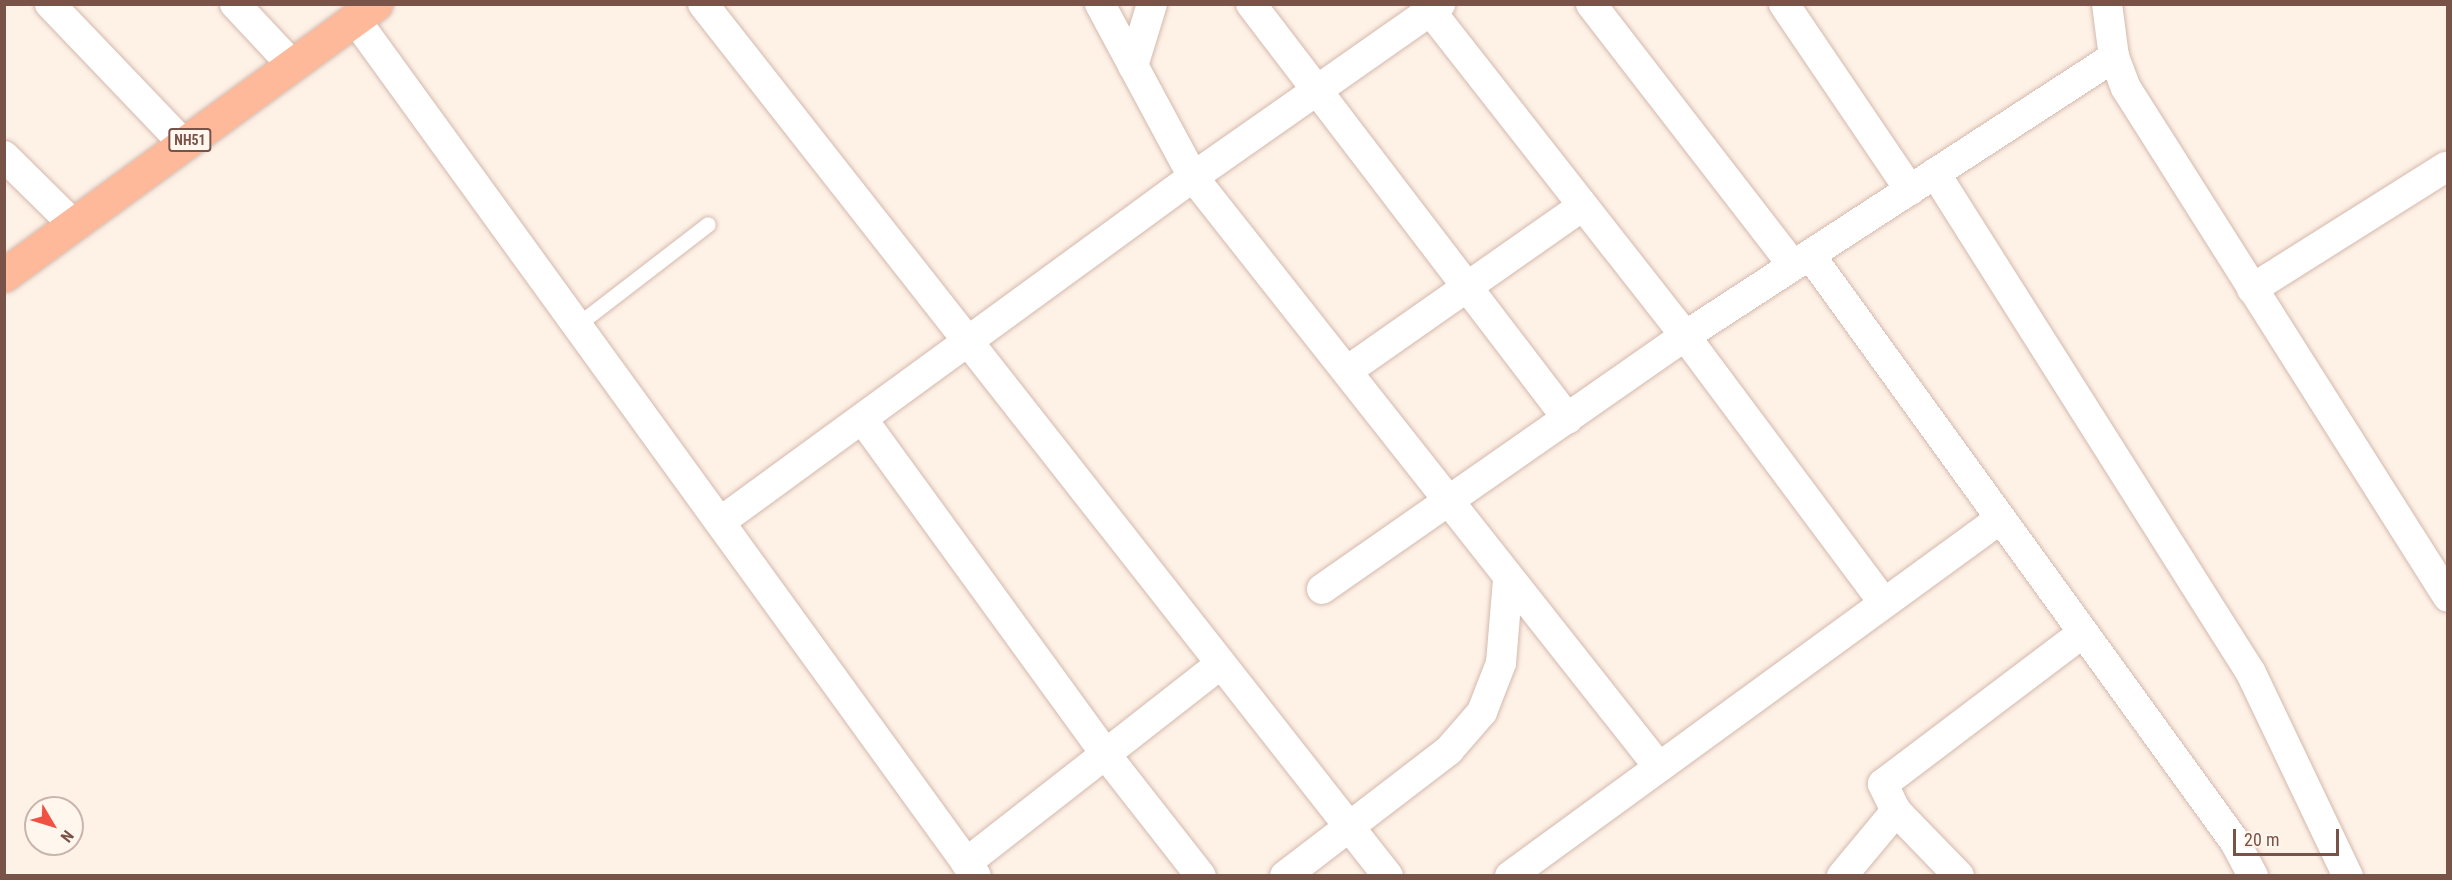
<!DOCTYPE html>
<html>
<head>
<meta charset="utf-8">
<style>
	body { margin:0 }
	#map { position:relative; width:2452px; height:880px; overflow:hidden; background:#fef1e6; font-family:"Roboto Condensed",sans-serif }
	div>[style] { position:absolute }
	.roads { filter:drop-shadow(0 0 2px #d4b9ad) drop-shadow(0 0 2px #d4b9ad) }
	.service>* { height:15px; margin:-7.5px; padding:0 7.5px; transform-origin:7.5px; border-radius:7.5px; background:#fff }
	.minor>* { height:30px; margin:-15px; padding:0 15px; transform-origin:15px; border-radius:15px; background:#fff }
	.trunk>* { height:33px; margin:-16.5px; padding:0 16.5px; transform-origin:16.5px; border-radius:16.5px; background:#feb99a }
	span { translate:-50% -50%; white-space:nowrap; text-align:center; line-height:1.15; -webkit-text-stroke:6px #fff6ee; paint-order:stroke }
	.shield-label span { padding:2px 4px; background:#fff6ee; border:2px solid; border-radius:4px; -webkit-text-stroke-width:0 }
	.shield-label { font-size:14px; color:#7a5348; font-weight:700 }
	.frame { position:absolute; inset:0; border:6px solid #7a5348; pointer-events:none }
	.north { position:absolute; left:24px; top:796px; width:60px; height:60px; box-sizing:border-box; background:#fff6ee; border:2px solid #cab5ac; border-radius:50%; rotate:128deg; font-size:16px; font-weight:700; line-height:24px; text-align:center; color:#7a5348 }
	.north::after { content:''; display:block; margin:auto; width:21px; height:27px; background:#f15142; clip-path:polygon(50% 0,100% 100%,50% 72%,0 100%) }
	.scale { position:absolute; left:2233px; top:829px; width:106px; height:27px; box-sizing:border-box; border:3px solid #7a5348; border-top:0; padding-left:8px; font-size:18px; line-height:21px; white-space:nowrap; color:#7a5348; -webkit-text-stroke:4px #fff6ee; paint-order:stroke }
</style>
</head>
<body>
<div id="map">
	<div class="roads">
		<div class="service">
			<div style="left:577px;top:325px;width:165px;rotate:-37.6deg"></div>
		</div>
		<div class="minor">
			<div style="left:50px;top:4px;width:194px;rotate:46.3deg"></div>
			<div style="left:235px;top:4px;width:85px;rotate:46.9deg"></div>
			<div style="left:703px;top:4px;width:1109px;rotate:51.85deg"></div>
			<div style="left:1100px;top:4px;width:196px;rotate:61.7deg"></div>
			<div style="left:1193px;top:177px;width:752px;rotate:51.7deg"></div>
			<div style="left:1251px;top:4px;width:522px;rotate:52.63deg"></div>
			<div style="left:1425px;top:4px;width:422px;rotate:51.9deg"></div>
			<div style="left:1685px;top:336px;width:333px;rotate:53.3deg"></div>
			<div style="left:1591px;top:4px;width:330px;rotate:52.3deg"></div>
			<div style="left:1784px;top:4px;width:225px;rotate:55.9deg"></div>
			<div style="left:2107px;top:4px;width:53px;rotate:82.5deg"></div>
			<div style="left:2114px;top:57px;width:33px;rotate:69deg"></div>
			<div style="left:2126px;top:88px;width:602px;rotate:57.68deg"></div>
			<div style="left:355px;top:19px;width:1058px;rotate:54.07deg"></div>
			<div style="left:1133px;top:66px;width:65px;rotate:-73deg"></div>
			<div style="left:4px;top:156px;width:98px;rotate:44.6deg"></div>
			<div style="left:1935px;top:173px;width:591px;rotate:57.71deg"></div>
			<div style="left:2251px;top:673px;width:225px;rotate:64.5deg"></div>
			<div style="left:1810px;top:255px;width:725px;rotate:54.09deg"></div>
			<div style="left:2235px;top:842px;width:38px;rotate:62deg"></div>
			<div style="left:2252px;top:289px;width:229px;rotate:-32.2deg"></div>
			<div style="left:1347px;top:371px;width:288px;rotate:-35deg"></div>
			<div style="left:863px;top:420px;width:414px;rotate:54deg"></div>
			<div style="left:1106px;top:755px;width:154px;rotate:51.9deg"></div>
			<div style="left:720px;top:522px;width:585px;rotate:-36.11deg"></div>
			<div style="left:1193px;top:177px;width:302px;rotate:-35deg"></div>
			<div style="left:1322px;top:589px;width:442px;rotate:-34.9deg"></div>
			<div style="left:1685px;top:336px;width:512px;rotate:-33.04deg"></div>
			<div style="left:966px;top:863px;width:323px;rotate:-38deg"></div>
			<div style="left:1285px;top:876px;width:207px;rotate:-37.5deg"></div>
			<div style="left:1449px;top:750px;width:50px;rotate:-49deg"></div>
			<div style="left:1482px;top:712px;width:53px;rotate:-68.8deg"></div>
			<div style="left:1501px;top:663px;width:84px;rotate:-85.2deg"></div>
			<div style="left:1510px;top:876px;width:606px;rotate:-36.08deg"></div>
			<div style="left:1842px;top:876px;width:85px;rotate:-50.3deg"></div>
			<div style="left:1959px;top:876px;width:91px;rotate:-134.1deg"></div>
			<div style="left:1896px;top:811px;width:30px;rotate:-116deg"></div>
			<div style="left:1883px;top:784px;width:251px;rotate:-37.1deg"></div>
		</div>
		<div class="trunk">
			<div style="left:4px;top:275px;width:460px;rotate:-36.1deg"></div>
		</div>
	</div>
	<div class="shield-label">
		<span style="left:190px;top:140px">NH51</span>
	</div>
	<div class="frame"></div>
	<div class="north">N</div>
	<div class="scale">20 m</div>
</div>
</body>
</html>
